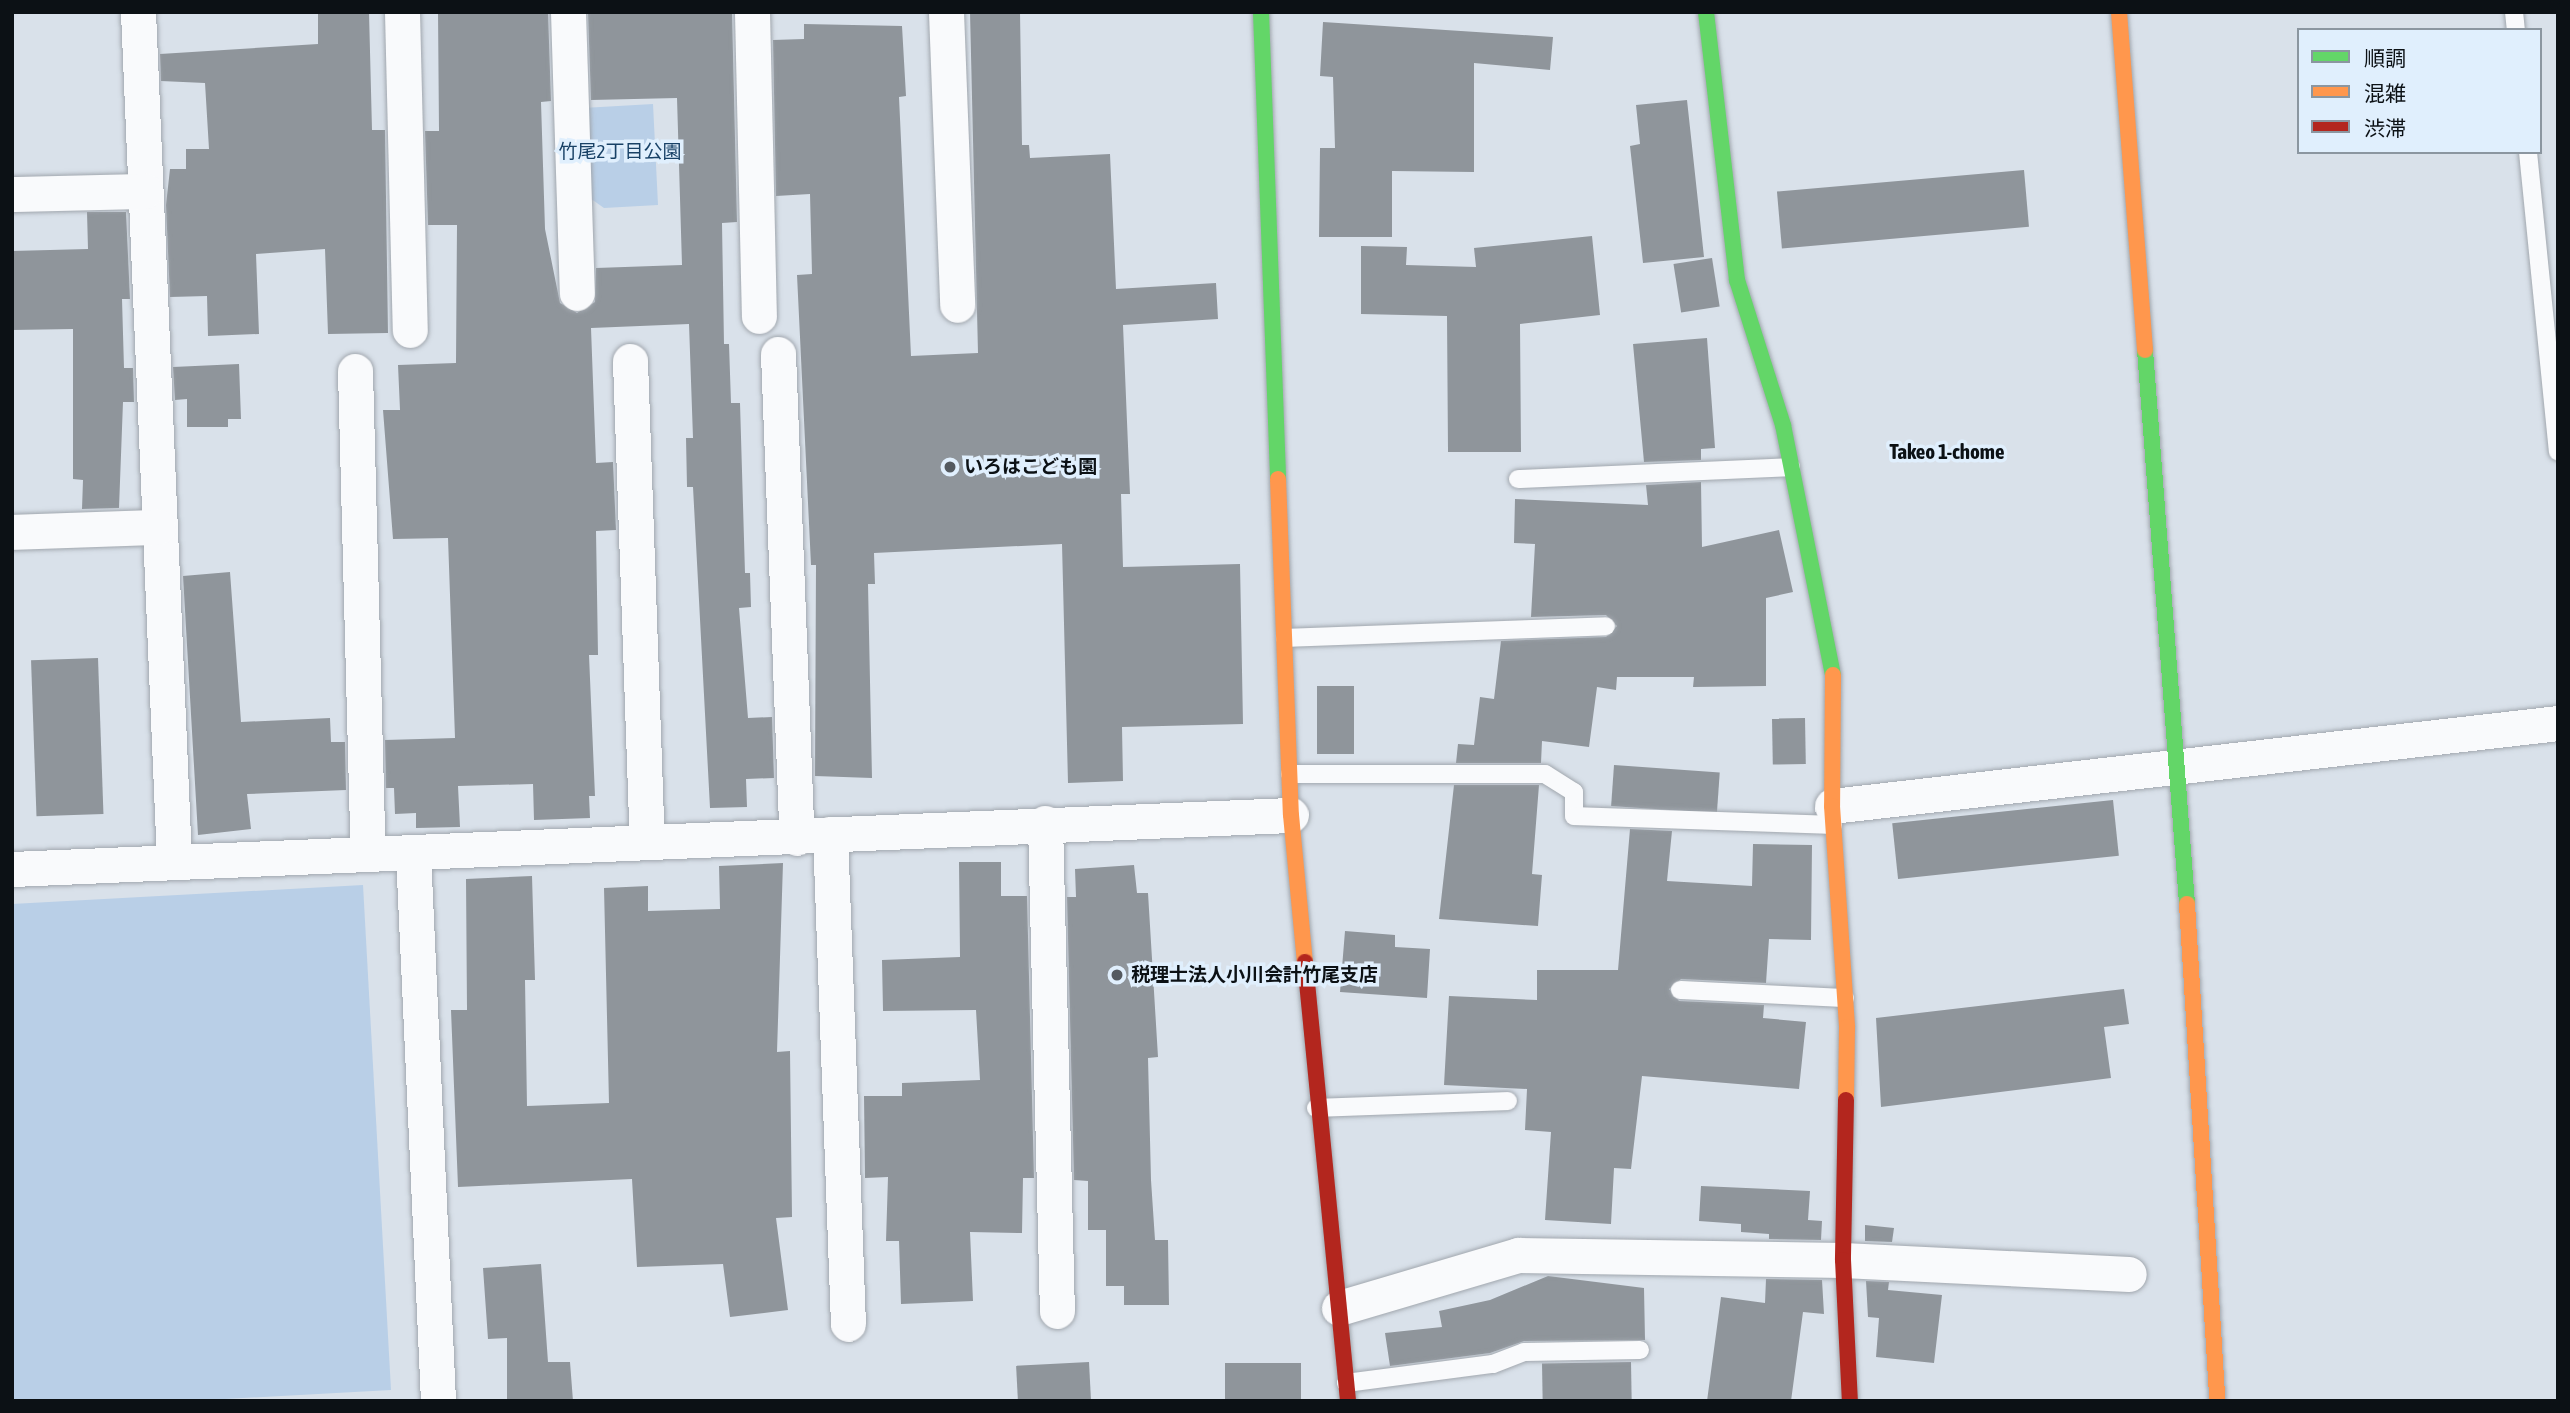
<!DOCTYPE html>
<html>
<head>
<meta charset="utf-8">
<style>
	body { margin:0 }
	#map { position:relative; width:2570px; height:1413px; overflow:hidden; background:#d9e1ea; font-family:"Asap Condensed","Noto Sans JP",sans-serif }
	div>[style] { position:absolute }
	.green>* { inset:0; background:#b9cfe7 }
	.building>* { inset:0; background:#8f959b; transform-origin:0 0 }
	.roads { filter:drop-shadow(0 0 2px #a1a7ae) drop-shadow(0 0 2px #a1a7ae) }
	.lane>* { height:18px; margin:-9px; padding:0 9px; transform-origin:9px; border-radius:9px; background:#f9fafc }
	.street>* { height:35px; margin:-17.5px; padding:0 17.5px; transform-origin:17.5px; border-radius:17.5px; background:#f9fafc }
	.fast>* { height:16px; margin:-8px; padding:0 8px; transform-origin:8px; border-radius:8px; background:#63d668 }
	.slow>* { height:16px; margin:-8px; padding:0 8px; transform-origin:8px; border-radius:8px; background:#ff974d }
	.jam>* { height:16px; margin:-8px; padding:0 8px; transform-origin:8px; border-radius:8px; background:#b3261e }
	.dots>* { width:19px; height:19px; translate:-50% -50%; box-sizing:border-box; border:4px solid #e0effd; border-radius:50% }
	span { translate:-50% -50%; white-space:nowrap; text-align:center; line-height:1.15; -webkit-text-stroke:7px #e0effd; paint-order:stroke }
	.park-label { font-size:19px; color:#184166 }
	.poi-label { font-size:19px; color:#0c1115; font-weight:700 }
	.left { translate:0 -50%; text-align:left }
	.neighbourhood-label { font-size:21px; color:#0c1115; font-weight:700 }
	.frame { position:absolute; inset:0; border:14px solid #0c1115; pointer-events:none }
	.legend { position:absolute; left:2297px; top:28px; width:245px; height:126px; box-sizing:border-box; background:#e0effd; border:2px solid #8b96a0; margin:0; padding:9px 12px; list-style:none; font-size:21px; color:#0c1115 }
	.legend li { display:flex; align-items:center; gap:14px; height:35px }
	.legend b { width:35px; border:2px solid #8b96a0 }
</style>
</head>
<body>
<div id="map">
	<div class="green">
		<div style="clip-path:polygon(653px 104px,658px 205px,604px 208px,587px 196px,583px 108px)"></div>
		<div style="clip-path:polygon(363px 885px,391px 1390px,189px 1401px,12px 1401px,12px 904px)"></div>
	</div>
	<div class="building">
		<div style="clip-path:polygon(318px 12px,369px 12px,372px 130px,385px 130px,388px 333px,328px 334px,325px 249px,256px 254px,259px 334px,208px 336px,207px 296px,170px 297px,166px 205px,170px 169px,186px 169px,186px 149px,209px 149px,205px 83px,161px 81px,160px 54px,318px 44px)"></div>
		<div style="clip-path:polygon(438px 12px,548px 12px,551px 101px,541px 102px,545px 229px,560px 303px,577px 313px,595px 302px,596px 268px,682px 265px,677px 98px,591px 100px,588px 12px,732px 12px,737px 222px,722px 223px,724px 344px,729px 344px,731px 403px,740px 403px,745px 573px,750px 573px,751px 607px,739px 608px,748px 718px,772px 717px,774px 778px,746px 779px,747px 807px,710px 808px,693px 487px,687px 487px,686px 438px,693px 438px,689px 324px,591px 328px,596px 463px,613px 462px,616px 530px,596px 531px,598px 655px,589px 655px,595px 796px,589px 796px,590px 818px,534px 820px,533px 784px,458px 786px,460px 827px,416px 828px,416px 813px,395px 814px,394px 788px,386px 788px,385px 740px,455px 738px,448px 538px,393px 539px,383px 410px,400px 410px,398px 365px,456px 363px,457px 225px,428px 225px,425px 131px,439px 131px)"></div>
		<div style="clip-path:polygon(970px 12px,1020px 12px,1022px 145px,1029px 145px,1030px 158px,1110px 154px,1116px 289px,1216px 283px,1218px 319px,1123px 325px,1130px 494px,1121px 494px,1123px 567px,1240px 564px,1243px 724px,1122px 727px,1123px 781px,1068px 783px,1062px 544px,874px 553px,875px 584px,868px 584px,872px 778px,815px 776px,816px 565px,811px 565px,797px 275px,812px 274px,810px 194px,776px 196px,773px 40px,804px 39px,804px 24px,902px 26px,906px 96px,899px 97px,911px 356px,978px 353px)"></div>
		<div style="clip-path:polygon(1323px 22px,1553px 37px,1550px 70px,1474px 63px,1474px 172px,1392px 171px,1392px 237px,1319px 237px,1320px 148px,1335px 148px,1333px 77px,1320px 76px)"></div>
		<div style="clip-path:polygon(1687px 100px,1704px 257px,1643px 263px,1630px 146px,1640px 144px,1636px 105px)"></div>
		<div style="left:2024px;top:170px;width:57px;height:248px;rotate:85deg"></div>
		<div style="clip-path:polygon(87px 212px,126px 212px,130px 299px,122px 299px,124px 368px,133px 368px,134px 402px,123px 402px,119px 508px,82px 509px,83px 480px,73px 479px,73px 329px,12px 330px,12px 251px,88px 249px)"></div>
		<div style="clip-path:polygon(1592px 236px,1600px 315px,1520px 324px,1521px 452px,1448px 452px,1447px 316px,1361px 314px,1361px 246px,1407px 247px,1406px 265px,1476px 267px,1474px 248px)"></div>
		<div style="left:1712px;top:258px;width:49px;height:39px;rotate:81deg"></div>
		<div style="clip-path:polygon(1707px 338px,1715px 448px,1701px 449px,1701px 460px,1644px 462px,1633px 344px)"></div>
		<div style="clip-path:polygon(239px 364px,241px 419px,228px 419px,228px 427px,187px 427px,187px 399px,175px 400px,173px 367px)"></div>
		<div style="clip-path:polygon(1701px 482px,1702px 547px,1779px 530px,1793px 592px,1766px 598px,1766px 686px,1693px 687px,1694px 677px,1617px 677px,1616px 690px,1597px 687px,1589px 747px,1542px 741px,1541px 763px,1456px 763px,1458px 744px,1474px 745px,1480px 697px,1494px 699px,1501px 641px,1606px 637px,1617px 626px,1606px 615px,1531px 617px,1535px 544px,1514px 543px,1515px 499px,1648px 505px,1646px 485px)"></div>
		<div style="clip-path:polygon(230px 572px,241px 722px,330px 718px,331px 742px,345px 742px,346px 790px,247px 794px,251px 829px,198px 835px,183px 576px)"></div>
		<div style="left:98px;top:658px;width:156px;height:67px;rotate:88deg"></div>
		<div style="left:1354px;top:686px;width:68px;height:37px;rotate:90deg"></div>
		<div style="left:1805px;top:718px;width:46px;height:33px;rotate:89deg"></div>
		<div style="left:1614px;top:765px;width:106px;height:41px;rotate:4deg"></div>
		<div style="clip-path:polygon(1454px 785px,1539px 785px,1532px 874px,1542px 875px,1538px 926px,1439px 919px)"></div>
		<div style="left:2113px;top:800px;width:56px;height:222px;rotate:84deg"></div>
		<div style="clip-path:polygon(1630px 829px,1672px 831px,1667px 881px,1752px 886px,1753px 844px,1812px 845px,1811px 940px,1769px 939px,1766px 983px,1681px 979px,1669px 989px,1679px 1001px,1764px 1005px,1763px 1018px,1806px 1022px,1799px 1089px,1642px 1076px,1631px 1169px,1614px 1168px,1611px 1224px,1545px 1220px,1551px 1132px,1525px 1130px,1527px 1089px,1444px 1085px,1449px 996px,1537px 1000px,1537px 970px,1618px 970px)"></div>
		<div style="clip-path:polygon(959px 862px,1001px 862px,1001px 896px,1027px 896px,1034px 1178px,1023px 1178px,1022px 1233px,970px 1232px,973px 1301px,901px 1304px,899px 1241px,886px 1241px,888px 1177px,865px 1178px,864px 1096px,902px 1096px,902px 1083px,980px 1080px,976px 1010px,883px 1011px,882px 960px,960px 957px)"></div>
		<div style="clip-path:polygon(783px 863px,777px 1052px,790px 1051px,792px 1217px,776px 1218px,788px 1310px,730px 1317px,723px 1264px,637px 1267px,632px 1179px,458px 1187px,451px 1010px,467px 1010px,466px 879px,532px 876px,535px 980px,525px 980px,527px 1106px,609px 1103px,604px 888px,648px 886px,648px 911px,720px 909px,719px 866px)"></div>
		<div style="clip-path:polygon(1134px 865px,1137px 893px,1148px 893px,1158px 1057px,1148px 1058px,1151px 1180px,1155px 1240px,1168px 1240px,1169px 1305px,1124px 1305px,1124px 1286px,1106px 1286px,1106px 1230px,1088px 1230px,1088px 1181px,1074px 1180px,1067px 897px,1076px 897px,1075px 869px)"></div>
		<div style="clip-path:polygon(1345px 931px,1395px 935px,1395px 947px,1430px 949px,1427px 998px,1340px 992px)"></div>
		<div style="clip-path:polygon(2124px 989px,2129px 1024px,2104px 1027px,2111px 1078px,1881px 1107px,1876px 1018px)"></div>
		<div style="clip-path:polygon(1701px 1186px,1810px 1191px,1808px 1220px,1822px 1221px,1821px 1240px,1769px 1239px,1769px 1234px,1741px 1232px,1741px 1224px,1699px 1221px)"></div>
		<div style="clip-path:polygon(1865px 1225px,1894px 1228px,1892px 1242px,1865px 1241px)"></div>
		<div style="clip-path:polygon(541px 1264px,548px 1362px,570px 1362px,573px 1401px,507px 1401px,507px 1338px,488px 1339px,483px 1268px)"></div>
		<div style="clip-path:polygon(1548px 1276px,1644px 1288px,1645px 1340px,1524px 1341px,1490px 1353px,1390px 1366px,1385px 1333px,1442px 1327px,1439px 1311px,1490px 1300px)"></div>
		<div style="clip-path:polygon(1766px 1279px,1822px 1280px,1824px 1314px,1803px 1312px,1791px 1401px,1707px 1401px,1721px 1297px,1765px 1303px)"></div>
		<div style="clip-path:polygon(1866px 1281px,1889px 1282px,1888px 1290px,1942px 1295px,1934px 1363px,1876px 1357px,1879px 1318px,1868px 1317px)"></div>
		<div style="left:1089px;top:1362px;width:39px;height:73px;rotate:87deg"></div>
		<div style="left:1631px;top:1362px;width:39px;height:89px;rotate:89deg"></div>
		<div style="left:1301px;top:1363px;width:38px;height:76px;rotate:90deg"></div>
	</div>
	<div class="roads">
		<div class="lane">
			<div style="left:2514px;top:12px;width:18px;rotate:84deg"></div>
			<div style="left:2528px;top:152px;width:301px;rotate:84.3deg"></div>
			<div style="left:1518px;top:479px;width:273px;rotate:-2.5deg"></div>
			<div style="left:1285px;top:638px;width:321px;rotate:-2.1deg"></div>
			<div style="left:1290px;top:774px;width:255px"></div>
			<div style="left:1545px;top:774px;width:34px;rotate:32deg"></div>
			<div style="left:1574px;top:792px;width:24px;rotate:90deg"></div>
			<div style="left:1574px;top:816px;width:259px;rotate:2deg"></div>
			<div style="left:1680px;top:990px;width:165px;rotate:2.8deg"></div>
			<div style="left:1316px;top:1108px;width:192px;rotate:-2.1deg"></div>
			<div style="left:1346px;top:1383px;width:148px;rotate:-7.4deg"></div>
			<div style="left:1493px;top:1364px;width:33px;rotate:-21deg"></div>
			<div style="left:1524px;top:1352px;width:116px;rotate:-1deg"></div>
		</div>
		<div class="street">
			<div style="left:138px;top:12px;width:851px;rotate:87.57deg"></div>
			<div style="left:402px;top:12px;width:318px;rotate:88.6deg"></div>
			<div style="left:568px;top:12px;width:281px;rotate:88.2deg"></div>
			<div style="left:752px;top:12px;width:304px;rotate:88.7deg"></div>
			<div style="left:946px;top:12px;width:293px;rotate:87.8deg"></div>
			<div style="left:12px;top:194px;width:133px;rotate:-1.3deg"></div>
			<div style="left:778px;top:354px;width:484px;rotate:87.8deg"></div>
			<div style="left:630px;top:361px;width:480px;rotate:88deg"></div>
			<div style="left:355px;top:371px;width:482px;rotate:88.5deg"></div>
			<div style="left:12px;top:532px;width:146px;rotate:-2deg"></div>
			<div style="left:1832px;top:806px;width:731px;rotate:-6.52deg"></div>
			<div style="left:1045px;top:823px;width:488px;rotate:88.6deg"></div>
			<div style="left:830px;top:834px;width:490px;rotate:87.9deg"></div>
			<div style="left:413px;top:854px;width:548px;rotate:87.38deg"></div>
			<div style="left:12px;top:869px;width:1280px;rotate:-2.42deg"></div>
			<div style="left:1339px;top:1308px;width:187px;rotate:-16.5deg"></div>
			<div style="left:1518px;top:1255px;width:325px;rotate:0.9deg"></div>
			<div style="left:1843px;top:1260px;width:286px;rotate:2.8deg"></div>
		</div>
		<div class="fast">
			<div style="left:1261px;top:12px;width:467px;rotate:87.9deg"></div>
			<div style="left:1706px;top:12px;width:270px;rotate:83.4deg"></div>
			<div style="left:1737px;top:280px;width:152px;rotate:72.4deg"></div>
			<div style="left:1783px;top:425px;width:255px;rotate:78.7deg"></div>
			<div style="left:2145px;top:350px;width:556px;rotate:85.66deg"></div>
		</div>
		<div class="slow">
			<div style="left:2119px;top:12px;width:339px;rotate:85.6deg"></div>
			<div style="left:1278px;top:479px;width:336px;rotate:87.8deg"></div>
			<div style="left:1291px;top:815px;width:148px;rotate:84.6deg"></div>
			<div style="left:1833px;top:675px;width:131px;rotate:90.4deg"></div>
			<div style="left:1832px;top:806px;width:222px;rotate:86.1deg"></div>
			<div style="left:1847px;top:1027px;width:73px;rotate:90.8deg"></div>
			<div style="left:2187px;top:904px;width:498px;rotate:86.5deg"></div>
		</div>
		<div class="jam">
			<div style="left:1305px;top:962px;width:441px;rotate:84.4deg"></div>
			<div style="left:1846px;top:1100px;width:160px;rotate:91.1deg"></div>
			<div style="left:1843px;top:1260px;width:141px;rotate:87.2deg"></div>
		</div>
	</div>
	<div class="dots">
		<div style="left:950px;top:467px;background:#545a60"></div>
		<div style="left:1117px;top:975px;background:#545a60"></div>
	</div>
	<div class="park-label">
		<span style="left:620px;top:152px">竹尾2丁目公園</span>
	</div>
	<div class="poi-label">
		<span class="left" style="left:964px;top:467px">いろはこども園</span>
		<span class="left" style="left:1131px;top:975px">税理士法人小川会計竹尾支店</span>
	</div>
	<div class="neighbourhood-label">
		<span style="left:1947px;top:451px">Takeo 1-chome</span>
	</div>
	<div class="frame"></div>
	<ul class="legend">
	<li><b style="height:9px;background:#63d668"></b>順調</li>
	<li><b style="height:9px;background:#ff974d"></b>混雑</li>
	<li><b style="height:9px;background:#b3261e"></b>渋滞</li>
	</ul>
</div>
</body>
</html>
